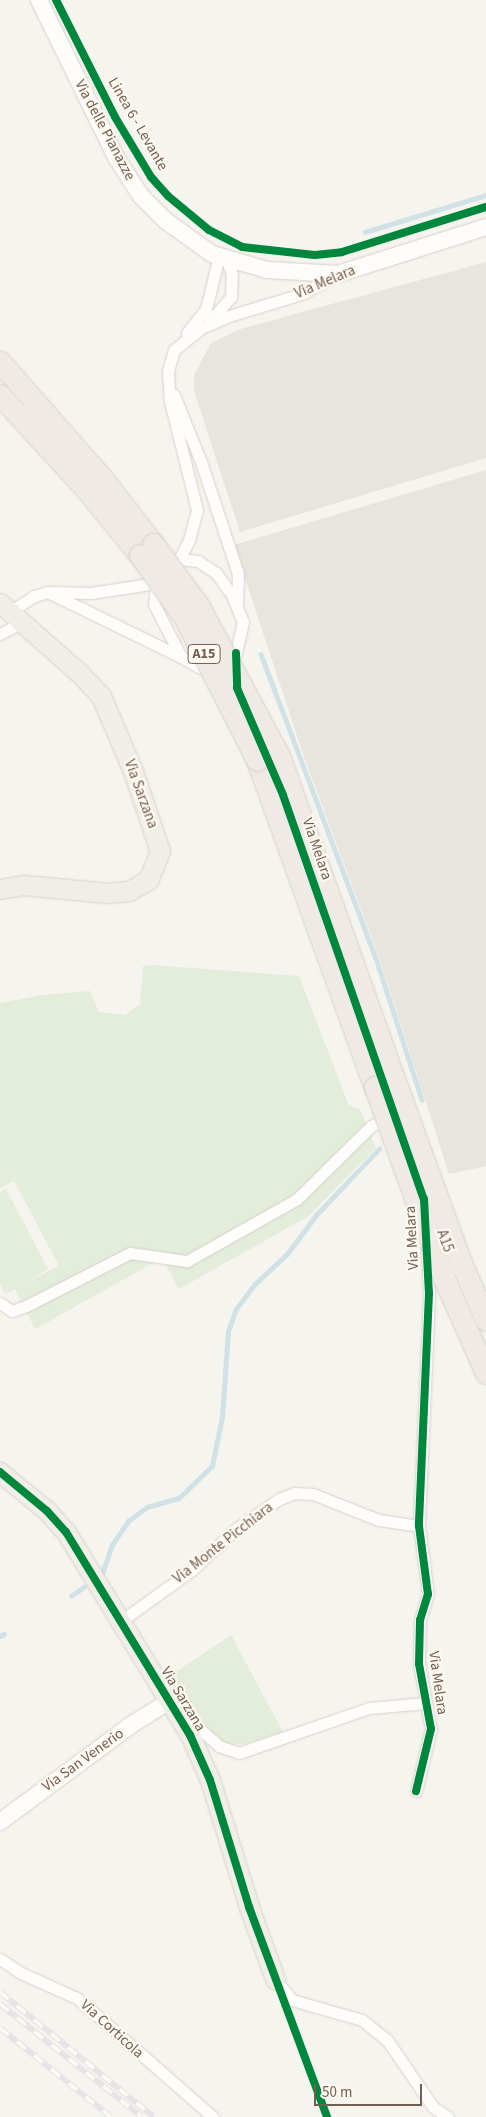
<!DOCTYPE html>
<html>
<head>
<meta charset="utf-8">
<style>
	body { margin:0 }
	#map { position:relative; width:486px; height:2117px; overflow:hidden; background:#f6f4ee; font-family:"Source Sans 3",sans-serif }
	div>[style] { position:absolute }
	.industrial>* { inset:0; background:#e8e4de }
	.green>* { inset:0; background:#e3edda }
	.stream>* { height:4.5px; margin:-2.25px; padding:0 2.25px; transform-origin:2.25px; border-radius:2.25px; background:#d0e2e6 }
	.roads { filter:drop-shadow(0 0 1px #d6d1cc) drop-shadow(0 0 1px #d6d1cc) }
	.street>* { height:11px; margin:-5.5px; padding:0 5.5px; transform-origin:5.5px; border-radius:5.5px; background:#fefdfc }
	.secondary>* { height:16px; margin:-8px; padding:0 8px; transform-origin:8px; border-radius:8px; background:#fefdfc }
	.primary>* { height:19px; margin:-9.5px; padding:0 9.5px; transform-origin:9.5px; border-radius:9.5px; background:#f1eee7 }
	.highway>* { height:21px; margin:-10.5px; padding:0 10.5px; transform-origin:10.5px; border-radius:10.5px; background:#f0eae6 }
	.rail>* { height:5.5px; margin-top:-2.75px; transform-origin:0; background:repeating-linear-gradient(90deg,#fdf9f0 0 11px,#e5e3e6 0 22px); box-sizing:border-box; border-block:1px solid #e5e3e6 }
	.bridges { filter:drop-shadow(0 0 1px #d5cfc8) drop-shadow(0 0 1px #d5cfc8) }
	.highway-bridge>* { height:21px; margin:-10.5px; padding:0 10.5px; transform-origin:10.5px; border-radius:10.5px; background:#f0eae6 }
	.cycleway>* { height:8px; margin:-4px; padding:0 4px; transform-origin:4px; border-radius:4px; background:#00873e }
	span { translate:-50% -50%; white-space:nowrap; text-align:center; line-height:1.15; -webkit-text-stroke:4.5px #fdf9f0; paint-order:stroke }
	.shield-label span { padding:1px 4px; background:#fdf9f0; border:1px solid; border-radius:4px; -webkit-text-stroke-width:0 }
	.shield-label { font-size:14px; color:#725f50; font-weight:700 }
	.street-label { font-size:15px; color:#725f50 }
	.scale { position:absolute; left:314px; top:2084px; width:108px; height:22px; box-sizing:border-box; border:2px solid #725f50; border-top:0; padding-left:6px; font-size:15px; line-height:18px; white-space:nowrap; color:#725f50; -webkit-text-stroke:4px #fdf9f0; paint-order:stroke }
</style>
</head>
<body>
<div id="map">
	<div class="industrial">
		<div style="clip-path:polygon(486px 262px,486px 458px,240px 532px,194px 391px,194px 375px,211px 343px,237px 330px)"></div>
		<div style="clip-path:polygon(486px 470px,486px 1166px,449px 1174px,380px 960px,305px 760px,234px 545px)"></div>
	</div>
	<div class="green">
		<div style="clip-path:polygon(152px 965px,299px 976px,349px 1106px,360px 1109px,376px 1148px,307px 1217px,179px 1289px,162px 1258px,35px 1329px,15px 1289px,5px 1294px,0 1283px,0 1192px,6px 1189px,48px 1269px,27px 1282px,59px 1266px,14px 1181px,0 1188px,0 1003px,43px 995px,90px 991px,99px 1012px,125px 1015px,140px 1004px,143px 966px)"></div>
		<div style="clip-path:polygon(231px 1635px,283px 1732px,245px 1744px,223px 1745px,183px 1707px,174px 1673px)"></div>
	</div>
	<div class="stream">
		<div style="left:365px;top:232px;width:127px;rotate:-17deg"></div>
		<div style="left:261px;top:654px;width:322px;rotate:69.3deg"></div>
		<div style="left:375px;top:955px;width:152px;rotate:72deg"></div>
		<div style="left:103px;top:1571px;width:28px;rotate:-71deg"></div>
		<div style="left:112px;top:1545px;width:29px;rotate:-56deg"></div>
		<div style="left:128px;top:1521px;width:24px;rotate:-36deg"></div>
		<div style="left:147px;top:1507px;width:33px;rotate:-16deg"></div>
		<div style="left:179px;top:1498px;width:46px;rotate:-44.1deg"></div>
		<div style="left:212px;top:1466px;width:50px;rotate:-78.5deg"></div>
		<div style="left:222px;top:1417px;width:86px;rotate:-86deg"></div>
		<div style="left:228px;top:1331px;width:23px;rotate:-70deg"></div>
		<div style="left:236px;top:1309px;width:31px;rotate:-53deg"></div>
		<div style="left:255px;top:1284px;width:44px;rotate:-43.2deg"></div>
		<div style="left:287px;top:1254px;width:50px;rotate:-53.1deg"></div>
		<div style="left:317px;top:1214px;width:90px;rotate:-46.4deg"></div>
		<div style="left:71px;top:1596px;width:16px;rotate:-35deg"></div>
		<div style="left:0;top:1636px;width:4px;rotate:-27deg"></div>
	</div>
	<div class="roads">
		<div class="street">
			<div style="left:210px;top:321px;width:32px;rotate:-49deg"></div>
			<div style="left:231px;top:297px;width:23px;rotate:-88deg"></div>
			<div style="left:232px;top:274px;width:17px;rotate:-111deg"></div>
			<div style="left:187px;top:333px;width:31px;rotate:-52deg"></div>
			<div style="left:206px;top:309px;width:55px;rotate:-76.2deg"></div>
			<div style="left:174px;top:395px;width:72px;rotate:68.1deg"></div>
			<div style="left:201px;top:462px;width:118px;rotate:71.7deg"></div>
			<div style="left:238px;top:574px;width:29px;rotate:92deg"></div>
			<div style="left:179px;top:559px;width:21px;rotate:-62deg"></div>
			<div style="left:189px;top:540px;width:31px;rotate:-75deg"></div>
			<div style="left:197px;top:510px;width:112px;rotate:-103.9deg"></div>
			<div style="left:170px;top:401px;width:30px;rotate:-94deg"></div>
			<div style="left:168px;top:371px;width:22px;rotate:-74deg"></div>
			<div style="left:174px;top:350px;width:35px;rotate:-39deg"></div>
			<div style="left:201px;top:328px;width:30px;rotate:-23deg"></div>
			<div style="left:229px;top:316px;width:78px;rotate:-17deg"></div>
			<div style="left:304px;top:293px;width:38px;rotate:-30deg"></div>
			<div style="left:179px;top:559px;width:19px;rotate:6deg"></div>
			<div style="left:198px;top:561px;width:22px;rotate:34deg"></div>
			<div style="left:216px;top:573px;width:27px;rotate:54deg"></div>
			<div style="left:232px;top:595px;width:29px;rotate:68deg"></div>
			<div style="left:243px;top:622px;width:32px;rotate:103deg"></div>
			<div style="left:236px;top:653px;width:40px;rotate:159deg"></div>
			<div style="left:199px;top:667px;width:21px;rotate:-151deg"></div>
			<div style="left:181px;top:657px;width:59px;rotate:-117deg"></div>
			<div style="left:154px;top:604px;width:35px;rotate:-83deg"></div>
			<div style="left:158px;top:569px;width:23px;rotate:-25deg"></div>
			<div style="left:50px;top:593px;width:146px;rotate:26deg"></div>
			<div style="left:8px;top:613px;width:31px;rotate:-33deg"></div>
			<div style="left:34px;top:596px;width:15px;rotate:-16deg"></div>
			<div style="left:48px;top:592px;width:43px;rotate:1.3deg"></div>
			<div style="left:91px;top:593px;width:66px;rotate:-8.7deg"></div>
			<div style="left:0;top:634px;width:24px;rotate:-28deg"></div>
			<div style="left:263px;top:747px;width:41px;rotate:67.2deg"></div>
			<div style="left:0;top:1303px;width:14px;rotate:34deg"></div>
			<div style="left:12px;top:1311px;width:15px;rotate:-20deg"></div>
			<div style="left:26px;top:1306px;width:117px;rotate:-27deg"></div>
			<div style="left:130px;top:1253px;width:58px;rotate:8deg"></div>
			<div style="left:187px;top:1261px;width:126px;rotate:-29.4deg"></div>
			<div style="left:297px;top:1199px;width:104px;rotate:-44.6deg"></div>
			<div style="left:371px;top:1126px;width:20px;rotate:-24deg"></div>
			<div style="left:121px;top:1621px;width:89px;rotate:-35.8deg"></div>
			<div style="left:193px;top:1569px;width:60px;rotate:-43deg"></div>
			<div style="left:237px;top:1528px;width:51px;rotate:-34.6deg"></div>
			<div style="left:279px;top:1499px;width:17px;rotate:-21deg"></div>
			<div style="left:295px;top:1493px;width:18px;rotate:3deg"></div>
			<div style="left:313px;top:1494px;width:71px;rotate:21.5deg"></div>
			<div style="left:379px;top:1520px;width:40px;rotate:8.5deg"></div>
			<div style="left:184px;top:1715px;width:47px;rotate:41.5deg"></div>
			<div style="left:219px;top:1746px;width:21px;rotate:19deg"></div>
			<div style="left:239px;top:1753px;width:138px;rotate:-19.1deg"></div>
			<div style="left:369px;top:1708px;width:57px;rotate:-5deg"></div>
			<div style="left:416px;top:1791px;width:64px;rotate:-76.4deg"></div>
			<div style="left:431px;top:1729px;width:66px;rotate:-100.5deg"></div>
			<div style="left:419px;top:1664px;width:44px;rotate:-88.7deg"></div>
			<div style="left:420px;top:1620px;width:27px;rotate:-73deg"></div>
			<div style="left:428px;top:1594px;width:69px;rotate:-97.5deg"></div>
			<div style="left:419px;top:1526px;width:233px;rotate:-87.5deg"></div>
			<div style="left:429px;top:1293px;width:44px;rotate:-92.6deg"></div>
			<div style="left:0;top:1959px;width:25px;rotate:34deg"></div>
			<div style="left:21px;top:1973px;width:61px;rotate:24.1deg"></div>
			<div style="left:77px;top:1998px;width:181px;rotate:41.2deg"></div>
			<div style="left:275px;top:1979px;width:27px;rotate:51deg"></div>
			<div style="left:292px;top:2000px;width:73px;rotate:15.9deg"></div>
			<div style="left:362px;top:2020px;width:32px;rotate:39deg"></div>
			<div style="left:387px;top:2040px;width:81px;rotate:55.5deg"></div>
			<div style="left:433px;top:2107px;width:18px;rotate:34deg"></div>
		</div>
		<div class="secondary">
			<div style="left:39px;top:0;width:177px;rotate:63.9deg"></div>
			<div style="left:117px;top:159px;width:44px;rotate:57deg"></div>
			<div style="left:141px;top:196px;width:35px;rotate:45deg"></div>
			<div style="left:166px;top:221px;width:57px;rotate:35.7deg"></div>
			<div style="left:212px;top:254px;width:57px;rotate:16.2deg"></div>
			<div style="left:267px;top:270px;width:71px;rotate:3.2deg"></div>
			<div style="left:338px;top:274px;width:155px;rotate:-17.6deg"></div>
			<div style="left:0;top:1822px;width:163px;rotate:-36.5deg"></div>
			<div style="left:131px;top:1725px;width:44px;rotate:-31.9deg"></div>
		</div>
		<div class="primary">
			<div style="left:0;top:603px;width:104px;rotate:41.5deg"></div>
			<div style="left:78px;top:672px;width:33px;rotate:46deg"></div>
			<div style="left:101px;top:696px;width:82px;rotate:66.9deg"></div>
			<div style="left:133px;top:771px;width:84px;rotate:71.4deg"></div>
			<div style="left:160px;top:851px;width:31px;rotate:112deg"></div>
			<div style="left:148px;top:880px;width:22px;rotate:150deg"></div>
			<div style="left:129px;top:891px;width:21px;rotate:175deg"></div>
			<div style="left:108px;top:893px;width:85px;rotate:-174.6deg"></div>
			<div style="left:23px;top:885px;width:23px;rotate:170deg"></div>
			<div style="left:0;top:1472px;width:61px;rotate:39.7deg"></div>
			<div style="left:47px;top:1511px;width:28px;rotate:48deg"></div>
			<div style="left:66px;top:1532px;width:238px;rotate:58.6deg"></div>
			<div style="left:190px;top:1735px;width:49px;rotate:66deg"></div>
			<div style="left:210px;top:1780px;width:133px;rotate:72.9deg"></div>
			<div style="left:249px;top:1907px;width:77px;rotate:70.1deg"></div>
		</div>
		<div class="highway">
			<div style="left:0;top:362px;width:153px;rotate:48.7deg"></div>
			<div style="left:101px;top:477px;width:85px;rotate:52.2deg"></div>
			<div style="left:0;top:395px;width:129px;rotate:47.5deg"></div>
			<div style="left:87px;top:490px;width:84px;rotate:50.8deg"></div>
			<div style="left:257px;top:760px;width:348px;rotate:70.2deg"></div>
		</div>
	</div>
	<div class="rail">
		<div style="left:0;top:1992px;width:198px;rotate:39.1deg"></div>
		<div style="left:0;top:2004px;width:181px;rotate:38.5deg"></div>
		<div style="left:0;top:2028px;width:142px;rotate:38.7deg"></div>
	</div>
	<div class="bridges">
		<div class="highway-bridge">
			<div style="left:153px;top:544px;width:76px;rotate:53.6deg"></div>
			<div style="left:198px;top:605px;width:171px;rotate:61.8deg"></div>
			<div style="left:279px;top:756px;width:340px;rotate:70.4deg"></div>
			<div style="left:393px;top:1076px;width:199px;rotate:70deg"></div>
			<div style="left:461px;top:1263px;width:62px;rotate:66.3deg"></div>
			<div style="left:140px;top:555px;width:77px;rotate:54.5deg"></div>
			<div style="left:185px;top:618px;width:159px;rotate:63.1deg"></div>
			<div style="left:375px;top:1087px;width:203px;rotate:70.1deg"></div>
			<div style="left:444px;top:1278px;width:104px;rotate:66.1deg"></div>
		</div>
	</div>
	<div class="cycleway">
		<div style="left:56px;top:0;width:131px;rotate:63.2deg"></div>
		<div style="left:115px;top:117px;width:70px;rotate:59deg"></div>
		<div style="left:151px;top:177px;width:25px;rotate:48deg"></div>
		<div style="left:168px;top:196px;width:53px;rotate:39.7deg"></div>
		<div style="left:209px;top:230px;width:37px;rotate:27deg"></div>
		<div style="left:242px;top:247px;width:73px;rotate:6.3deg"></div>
		<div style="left:315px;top:255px;width:27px;rotate:-6deg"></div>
		<div style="left:342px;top:252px;width:151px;rotate:-17.4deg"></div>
		<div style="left:236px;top:653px;width:35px;rotate:88deg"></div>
		<div style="left:237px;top:688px;width:116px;rotate:66.7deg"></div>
		<div style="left:283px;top:795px;width:428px;rotate:70.8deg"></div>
		<div style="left:424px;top:1199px;width:94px;rotate:87deg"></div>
		<div style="left:429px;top:1293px;width:233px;rotate:92.5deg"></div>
		<div style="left:419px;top:1526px;width:69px;rotate:82.5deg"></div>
		<div style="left:428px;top:1594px;width:27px;rotate:107deg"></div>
		<div style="left:420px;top:1620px;width:44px;rotate:91.3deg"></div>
		<div style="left:419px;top:1664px;width:66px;rotate:79.5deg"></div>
		<div style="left:431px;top:1729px;width:64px;rotate:103.6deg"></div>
		<div style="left:0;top:1472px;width:61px;rotate:39.7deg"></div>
		<div style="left:47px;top:1511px;width:28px;rotate:48deg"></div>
		<div style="left:66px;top:1532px;width:238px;rotate:58.6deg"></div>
		<div style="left:190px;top:1735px;width:49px;rotate:66deg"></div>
		<div style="left:210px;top:1780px;width:133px;rotate:72.9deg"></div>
		<div style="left:249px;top:1907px;width:224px;rotate:69.6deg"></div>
	</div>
	<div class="shield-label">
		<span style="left:204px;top:654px">A15</span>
	</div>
	<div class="street-label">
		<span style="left:138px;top:124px;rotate:60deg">Linea 6 - Levante</span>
		<span style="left:105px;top:130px;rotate:62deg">Via delle Pianazze</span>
		<span style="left:325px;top:282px;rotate:-23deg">Via Melara</span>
		<span style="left:141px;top:794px;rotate:70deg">Via Sarzana</span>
		<span style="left:317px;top:849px;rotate:71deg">Via Melara</span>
		<span style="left:412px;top:1238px;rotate:-93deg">Via Melara</span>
		<span style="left:445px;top:1241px;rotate:70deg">A15</span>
		<span style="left:223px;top:1543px;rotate:-38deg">Via Monte Picchiara</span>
		<span style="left:438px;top:1683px;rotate:82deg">Via Melara</span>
		<span style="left:183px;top:1699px;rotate:59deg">Via Sarzana</span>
		<span style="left:83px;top:1760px;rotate:-36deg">Via San Venerio</span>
		<span style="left:112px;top:2029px;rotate:42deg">Via Corticola</span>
	</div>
	<div class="scale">50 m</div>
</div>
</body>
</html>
